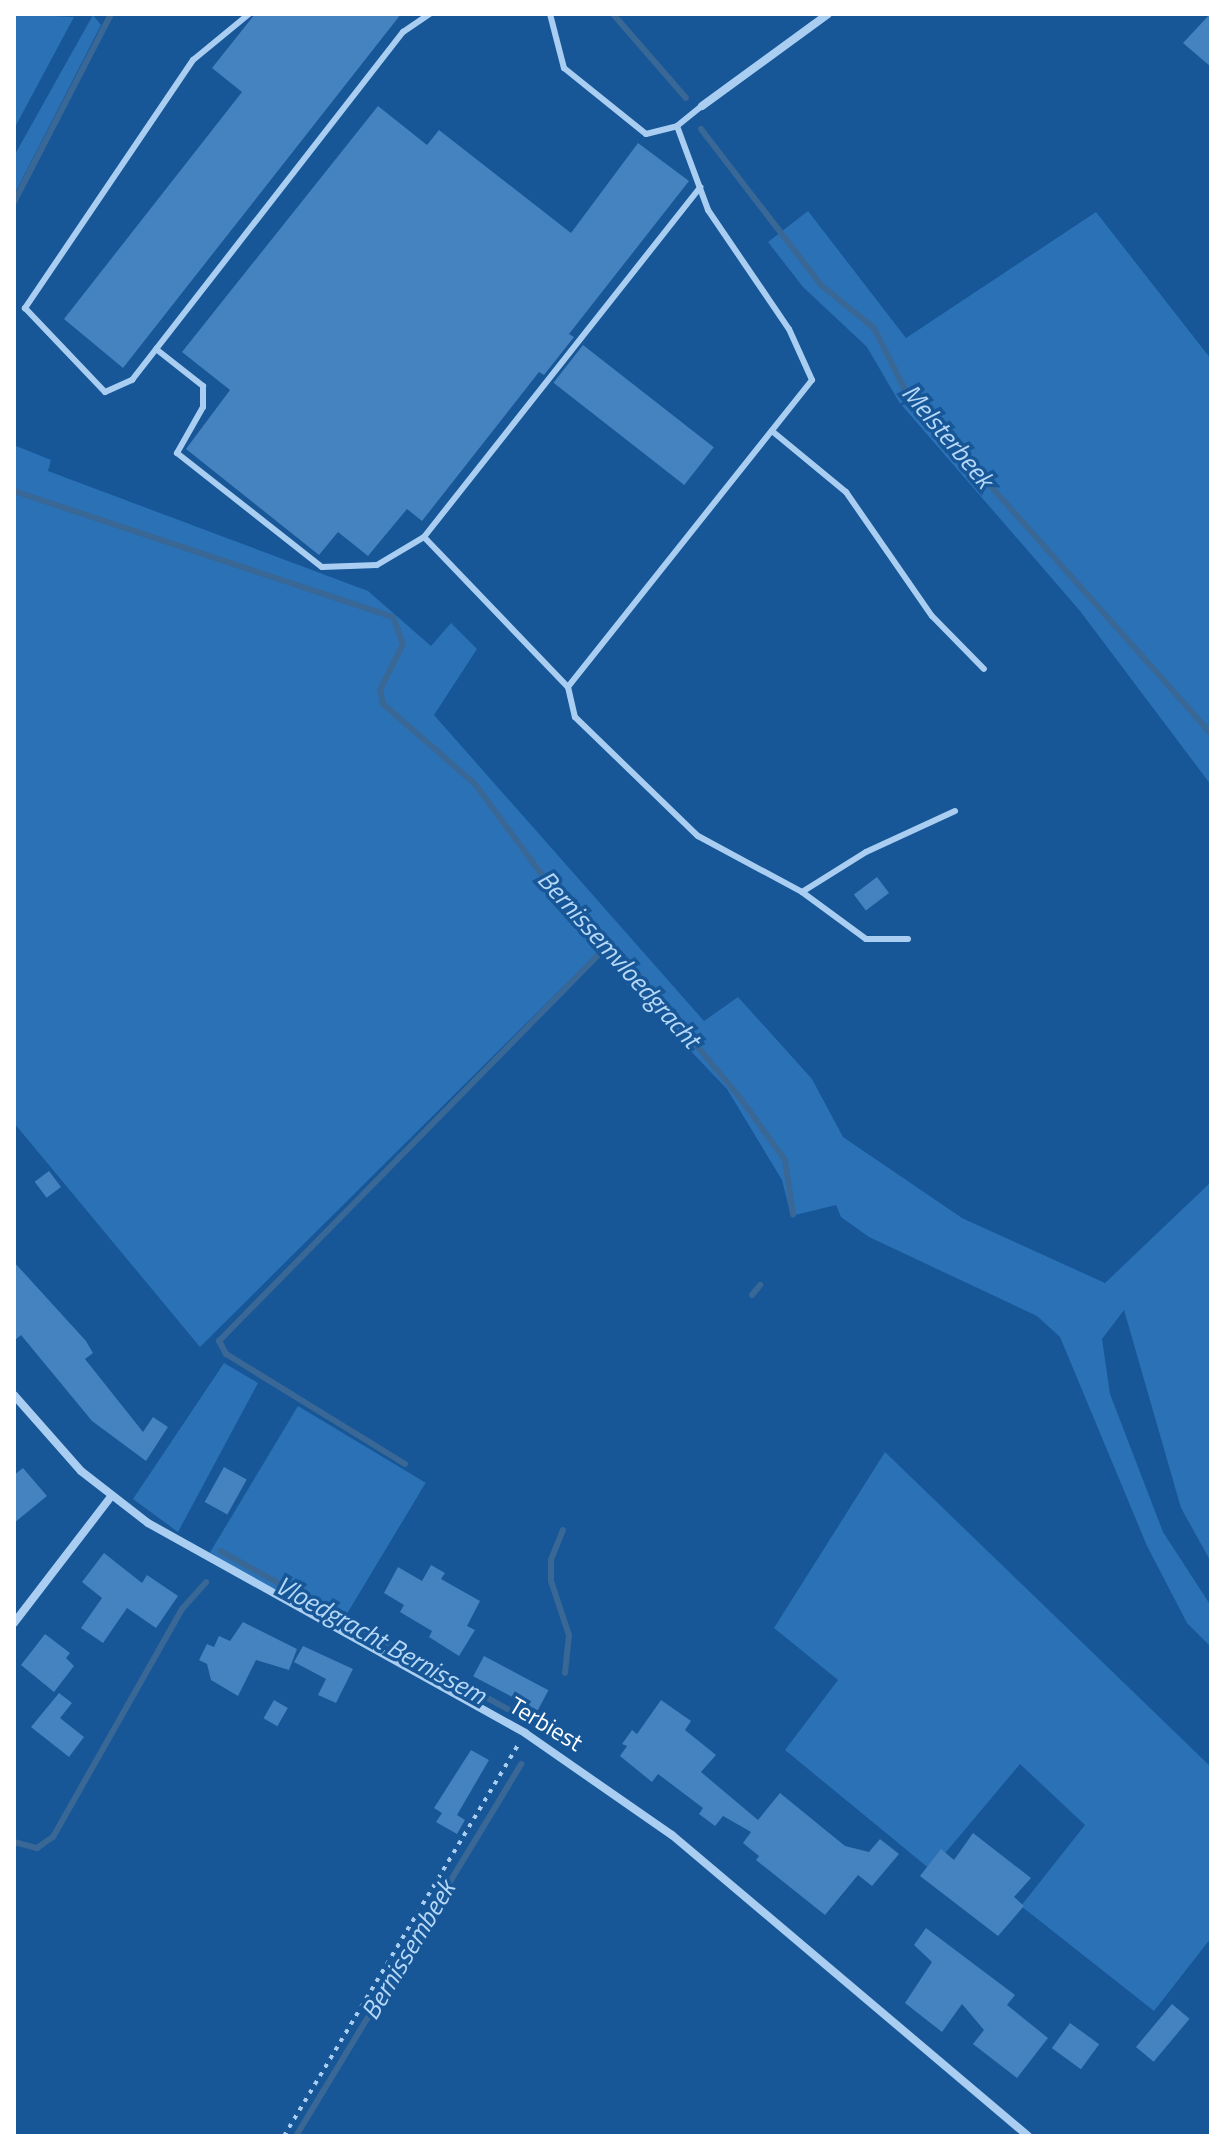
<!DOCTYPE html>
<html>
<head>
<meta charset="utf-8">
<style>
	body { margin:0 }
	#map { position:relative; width:1225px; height:2150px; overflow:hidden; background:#175697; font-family:"Titillium Web",sans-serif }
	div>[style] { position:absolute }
	.green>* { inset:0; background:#2a71b6; transform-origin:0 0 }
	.stream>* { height:6px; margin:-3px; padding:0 3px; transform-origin:3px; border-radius:3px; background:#3a6896 }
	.building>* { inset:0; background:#4482c0; transform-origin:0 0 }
	.path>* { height:4px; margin-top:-2px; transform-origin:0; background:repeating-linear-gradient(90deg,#a9cef1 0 4px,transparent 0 10px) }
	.lane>* { height:6px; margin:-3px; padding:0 3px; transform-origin:3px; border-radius:3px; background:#a9cef1 }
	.street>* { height:8px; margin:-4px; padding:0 4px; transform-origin:4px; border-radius:4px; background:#a9cef1 }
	span { translate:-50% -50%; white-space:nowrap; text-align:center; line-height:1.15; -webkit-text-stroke:7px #175697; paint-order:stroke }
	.street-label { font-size:24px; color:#fff }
	.water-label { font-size:26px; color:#b6d8f8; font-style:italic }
	.frame { position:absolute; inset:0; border:16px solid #fff; pointer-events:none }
</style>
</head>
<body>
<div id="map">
	<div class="green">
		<div style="clip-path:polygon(14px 14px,74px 17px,14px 129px)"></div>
		<div style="clip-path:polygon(93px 15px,101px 25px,14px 195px,14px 156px)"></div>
		<div style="clip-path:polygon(808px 211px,906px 338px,1096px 212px,1211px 359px,1211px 785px,1080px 611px,899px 402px,867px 347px,803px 287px,768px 242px)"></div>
		<div style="clip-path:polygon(14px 445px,51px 460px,48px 471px,368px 591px,431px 646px,451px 623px,477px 649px,434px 715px,704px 1021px,738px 997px,812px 1079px,843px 1137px,962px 1218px,1105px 1283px,1211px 1182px,1211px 1562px,1181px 1508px,1124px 1310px,1102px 1339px,1110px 1394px,1163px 1532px,1211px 1606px,1211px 1647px,1187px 1623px,1147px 1546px,1060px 1337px,1037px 1316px,869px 1237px,841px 1217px,836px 1205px,791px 1216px,782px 1180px,727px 1089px,597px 953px,200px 1347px,14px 1123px)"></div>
		<div style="clip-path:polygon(224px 1363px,258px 1383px,178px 1532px,133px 1499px)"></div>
		<div style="left:298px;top:1406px;width:149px;height:171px;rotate:31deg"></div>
		<div style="clip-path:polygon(885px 1452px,1211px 1767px,1211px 1938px,1154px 2011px,1021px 1906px,1085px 1825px,1020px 1764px,931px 1870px,785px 1750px,838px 1680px,774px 1628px)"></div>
	</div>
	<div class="stream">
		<div style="left:613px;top:14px;width:111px;rotate:49deg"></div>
		<div style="left:701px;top:129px;width:197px;rotate:52.4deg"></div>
		<div style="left:821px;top:285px;width:68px;rotate:39.1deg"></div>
		<div style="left:874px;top:328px;width:69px;rotate:63.4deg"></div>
		<div style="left:905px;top:390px;width:460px;rotate:48.3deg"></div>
		<div style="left:14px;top:202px;width:212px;rotate:-62.7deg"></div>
		<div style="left:14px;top:491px;width:399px;rotate:18.4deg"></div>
		<div style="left:393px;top:617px;width:29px;rotate:70deg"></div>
		<div style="left:403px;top:644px;width:51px;rotate:116.6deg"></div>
		<div style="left:380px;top:690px;width:14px;rotate:78deg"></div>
		<div style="left:383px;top:704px;width:122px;rotate:41deg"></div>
		<div style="left:475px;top:784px;width:162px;rotate:53.6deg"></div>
		<div style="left:571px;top:914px;width:77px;rotate:40.8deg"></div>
		<div style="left:629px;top:964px;width:175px;rotate:50.3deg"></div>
		<div style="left:741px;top:1099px;width:75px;rotate:54.2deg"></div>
		<div style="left:785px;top:1160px;width:55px;rotate:81.6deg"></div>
		<div style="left:752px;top:1295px;width:13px;rotate:-51deg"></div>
		<div style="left:405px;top:1464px;width:210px;rotate:-148.4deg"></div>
		<div style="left:226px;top:1354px;width:15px;rotate:-118deg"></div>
		<div style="left:219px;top:1341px;width:555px;rotate:-45.51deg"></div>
		<div style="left:563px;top:1530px;width:32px;rotate:112deg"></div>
		<div style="left:551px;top:1560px;width:21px;rotate:90deg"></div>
		<div style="left:551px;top:1581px;width:57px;rotate:71.6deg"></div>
		<div style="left:569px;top:1635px;width:38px;rotate:96deg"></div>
		<div style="left:220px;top:1551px;width:367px;rotate:28.8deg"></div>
		<div style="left:14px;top:1842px;width:24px;rotate:15deg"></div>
		<div style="left:37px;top:1848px;width:19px;rotate:-35deg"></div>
		<div style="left:53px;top:1837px;width:262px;rotate:-60.5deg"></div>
		<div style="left:182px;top:1609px;width:36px;rotate:-48deg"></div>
		<div style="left:296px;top:2136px;width:435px;rotate:-58.8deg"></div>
	</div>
	<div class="building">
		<div style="clip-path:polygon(255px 14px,401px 14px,123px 368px,64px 319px,242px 92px,212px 68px)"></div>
		<div style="clip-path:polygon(1210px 14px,1211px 14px,1211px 67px,1183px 43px)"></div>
		<div style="clip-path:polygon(378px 106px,427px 145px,439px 130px,571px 233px,638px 143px,689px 181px,569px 334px,574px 337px,544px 375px,539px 372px,422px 521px,407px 509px,368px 556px,338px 532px,319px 555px,186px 449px,230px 390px,182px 352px)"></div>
		<div style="left:583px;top:345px;width:166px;height:48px;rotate:38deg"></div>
		<div style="left:877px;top:877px;width:20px;height:29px;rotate:53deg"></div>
		<div style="left:49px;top:1171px;width:20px;height:18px;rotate:53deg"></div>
		<div style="clip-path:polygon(14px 1262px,86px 1341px,93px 1353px,85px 1359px,143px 1432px,153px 1417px,168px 1427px,146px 1461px,92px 1421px,21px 1335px,14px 1341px)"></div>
		<div style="left:224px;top:1467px;width:26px;height:40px;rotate:29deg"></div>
		<div style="clip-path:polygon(23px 1468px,47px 1496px,14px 1523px,14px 1475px)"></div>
		<div style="clip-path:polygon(104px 1553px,142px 1583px,147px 1575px,178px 1596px,156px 1628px,127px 1608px,103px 1643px,81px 1628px,102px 1598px,82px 1582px)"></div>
		<div style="clip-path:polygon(431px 1565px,445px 1573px,441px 1579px,480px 1601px,467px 1626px,475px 1630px,459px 1656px,429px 1637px,432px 1631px,400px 1612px,404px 1605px,384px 1593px,398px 1567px,422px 1581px)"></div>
		<div style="clip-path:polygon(243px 1622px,297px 1649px,289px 1670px,256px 1660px,238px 1696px,211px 1680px,207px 1664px,199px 1660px,207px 1644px,214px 1647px,219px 1636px,230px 1641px)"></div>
		<div style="clip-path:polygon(45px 1634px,70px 1653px,66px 1658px,74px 1666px,54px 1692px,21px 1665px)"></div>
		<div style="clip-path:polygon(303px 1646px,353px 1669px,336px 1703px,318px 1695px,326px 1679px,294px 1662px)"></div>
		<div style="left:484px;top:1656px;width:73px;height:23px;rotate:28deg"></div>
		<div style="clip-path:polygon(59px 1693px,72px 1703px,60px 1718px,84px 1737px,69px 1757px,31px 1727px)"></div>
		<div style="left:274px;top:1700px;width:16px;height:21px;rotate:30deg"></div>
		<div style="clip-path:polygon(661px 1700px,691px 1721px,685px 1730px,716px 1755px,701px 1772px,758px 1820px,780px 1793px,845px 1846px,869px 1852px,880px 1839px,899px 1854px,872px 1886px,858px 1875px,825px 1915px,756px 1860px,759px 1856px,743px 1843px,751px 1832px,723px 1816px,715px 1826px,699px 1814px,703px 1808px,658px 1774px,652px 1782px,620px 1756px,627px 1746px,622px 1744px,632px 1730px,637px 1734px)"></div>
		<div style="clip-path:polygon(471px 1750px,489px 1760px,457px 1815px,465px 1820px,457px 1834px,436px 1822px,442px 1813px,434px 1808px)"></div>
		<div style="clip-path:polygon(973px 1833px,1031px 1878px,1014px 1897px,1024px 1906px,998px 1936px,920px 1876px,941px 1849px,954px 1860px)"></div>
		<div style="clip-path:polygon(926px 1928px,1015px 1995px,1007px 2005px,1048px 2038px,1017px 2078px,973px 2044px,984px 2030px,962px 2004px,942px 2032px,905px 2003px,932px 1962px,914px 1945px)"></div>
		<div style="left:1172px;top:2004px;width:23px;height:56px;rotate:40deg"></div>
		<div style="left:1070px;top:2023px;width:36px;height:31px;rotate:36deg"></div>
	</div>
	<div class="path">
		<div style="left:284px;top:2136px;width:457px;rotate:-59.1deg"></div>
	</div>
	<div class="lane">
		<div style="left:249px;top:14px;width:72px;rotate:140.6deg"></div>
		<div style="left:193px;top:60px;width:300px;rotate:124.1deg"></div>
		<div style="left:25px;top:308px;width:116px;rotate:46.4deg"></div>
		<div style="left:105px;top:392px;width:30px;rotate:-24deg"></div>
		<div style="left:132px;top:380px;width:441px;rotate:-52.1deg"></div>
		<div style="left:403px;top:32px;width:32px;rotate:-34deg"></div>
		<div style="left:550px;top:14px;width:56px;rotate:75.5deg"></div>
		<div style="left:564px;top:68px;width:105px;rotate:38.8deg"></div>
		<div style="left:646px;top:134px;width:32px;rotate:-14deg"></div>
		<div style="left:677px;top:126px;width:32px;rotate:-39deg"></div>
		<div style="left:677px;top:126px;width:90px;rotate:69.7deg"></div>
		<div style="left:708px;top:210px;width:144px;rotate:55.8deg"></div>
		<div style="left:789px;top:329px;width:56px;rotate:65.7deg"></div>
		<div style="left:812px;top:380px;width:392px;rotate:128.5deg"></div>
		<div style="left:568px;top:687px;width:31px;rotate:77deg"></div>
		<div style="left:575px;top:717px;width:171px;rotate:44.1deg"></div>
		<div style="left:698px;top:836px;width:118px;rotate:28.3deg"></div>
		<div style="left:802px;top:892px;width:79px;rotate:36.3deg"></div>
		<div style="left:866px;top:939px;width:42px"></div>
		<div style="left:156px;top:349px;width:60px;rotate:38.2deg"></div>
		<div style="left:203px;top:386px;width:21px;rotate:90deg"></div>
		<div style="left:203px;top:407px;width:53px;rotate:119.5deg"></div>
		<div style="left:177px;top:453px;width:184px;rotate:38.2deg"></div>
		<div style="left:322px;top:567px;width:55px;rotate:-2.1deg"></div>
		<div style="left:377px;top:565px;width:55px;rotate:-30.8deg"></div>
		<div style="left:424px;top:537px;width:446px;rotate:-51.7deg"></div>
		<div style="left:772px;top:431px;width:96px;rotate:39.5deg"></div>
		<div style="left:846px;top:492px;width:151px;rotate:55.3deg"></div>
		<div style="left:932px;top:616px;width:74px;rotate:45.5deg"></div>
		<div style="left:424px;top:537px;width:208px;rotate:46.2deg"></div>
		<div style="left:802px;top:892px;width:75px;rotate:-32deg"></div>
		<div style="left:866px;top:852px;width:98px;rotate:-24.7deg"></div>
	</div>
	<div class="street">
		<div style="left:702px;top:106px;width:156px;rotate:-36.1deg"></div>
		<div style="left:14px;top:1395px;width:101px;rotate:48.6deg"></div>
		<div style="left:81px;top:1471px;width:85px;rotate:37.8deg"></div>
		<div style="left:148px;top:1523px;width:432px;rotate:29.1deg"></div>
		<div style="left:525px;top:1733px;width:179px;rotate:34.8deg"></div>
		<div style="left:672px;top:1835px;width:466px;rotate:40.2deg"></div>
		<div style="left:14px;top:1623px;width:158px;rotate:-52.5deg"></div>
	</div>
	<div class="street-label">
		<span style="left:546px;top:1724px;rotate:31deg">Terbiest</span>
	</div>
	<div class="water-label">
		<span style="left:948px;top:436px;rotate:50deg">Melsterbeek</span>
		<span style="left:619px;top:959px;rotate:48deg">Bernissemvloedgracht</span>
		<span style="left:381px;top:1640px;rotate:29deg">Vloedgracht Bernissem</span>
		<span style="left:408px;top:1950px;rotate:-59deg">Bernissembeek</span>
	</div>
	<div class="frame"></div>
</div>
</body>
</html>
